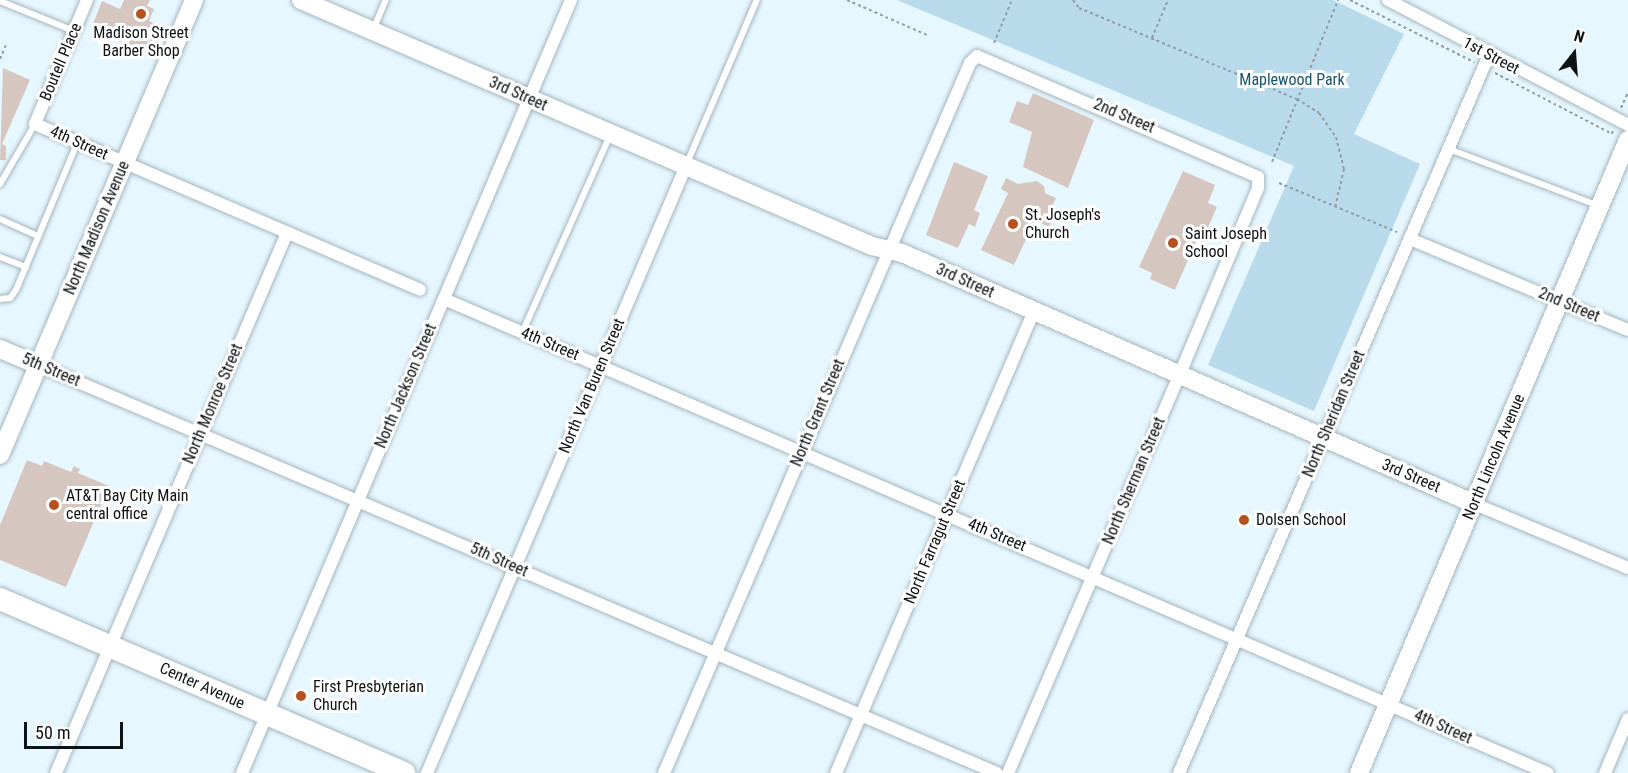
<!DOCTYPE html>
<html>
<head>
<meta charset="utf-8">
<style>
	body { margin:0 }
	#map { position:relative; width:1628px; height:773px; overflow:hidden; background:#e7f7ff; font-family:"Roboto Condensed",sans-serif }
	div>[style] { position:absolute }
	.green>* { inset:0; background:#b8daea }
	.building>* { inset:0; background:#d6c6c0 }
	.path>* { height:2px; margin-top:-1px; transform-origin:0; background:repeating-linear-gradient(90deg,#929ea4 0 3px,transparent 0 6px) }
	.roads { filter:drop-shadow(0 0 2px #a6b6bd) drop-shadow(0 0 2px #a6b6bd) }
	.lane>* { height:6px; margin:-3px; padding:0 3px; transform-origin:3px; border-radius:3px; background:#fff }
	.street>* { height:12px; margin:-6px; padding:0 6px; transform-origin:6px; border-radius:6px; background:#fff }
	.secondary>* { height:18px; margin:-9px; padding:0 9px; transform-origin:9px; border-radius:9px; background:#fff }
	.highway>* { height:22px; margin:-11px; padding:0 11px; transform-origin:11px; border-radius:11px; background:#fff }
	.dots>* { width:16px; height:16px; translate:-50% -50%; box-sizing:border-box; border:3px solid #fff; border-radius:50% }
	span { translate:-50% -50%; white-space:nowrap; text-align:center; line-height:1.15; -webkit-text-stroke:6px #fff; paint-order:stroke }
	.poi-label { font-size:16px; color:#0d1215 }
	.left { translate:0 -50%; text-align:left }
	.street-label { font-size:16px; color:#0d1215 }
	.park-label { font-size:16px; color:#18546c }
	.north { position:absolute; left:1544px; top:24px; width:60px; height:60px; -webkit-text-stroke:4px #fff; paint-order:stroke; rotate:17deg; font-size:16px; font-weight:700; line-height:24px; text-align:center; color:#0d1215 }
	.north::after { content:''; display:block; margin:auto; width:21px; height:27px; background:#0d1215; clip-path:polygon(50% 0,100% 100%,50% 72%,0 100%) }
	.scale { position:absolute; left:24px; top:722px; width:99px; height:27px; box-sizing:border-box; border:3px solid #0d1215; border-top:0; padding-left:8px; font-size:18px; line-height:21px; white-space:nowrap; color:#0d1215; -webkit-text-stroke:4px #fff; paint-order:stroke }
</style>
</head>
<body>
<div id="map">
	<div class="green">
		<div style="clip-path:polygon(897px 0,1333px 0,1404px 34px,1354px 134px,1420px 164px,1314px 411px,1208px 365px,1294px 166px)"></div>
	</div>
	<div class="building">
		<div style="clip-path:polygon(124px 0,150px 0,147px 6px,154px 9px,149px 21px,159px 25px,147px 53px,91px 29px,102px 1px,120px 9px)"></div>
		<div style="clip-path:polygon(3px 68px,30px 80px,2px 144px,6px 146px,6px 160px,0 160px)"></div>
		<div style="clip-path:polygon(1033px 93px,1094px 120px,1068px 188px,1023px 167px,1032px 132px,1009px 122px,1017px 101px,1028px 105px)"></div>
		<div style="clip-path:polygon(954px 162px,988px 176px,974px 210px,980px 213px,975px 227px,969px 224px,958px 248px,926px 235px)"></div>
		<div style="clip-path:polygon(1183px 171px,1215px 185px,1208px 203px,1217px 207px,1206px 232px,1201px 230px,1175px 290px,1150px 279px,1152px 273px,1139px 267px)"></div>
		<div style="clip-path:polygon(1006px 178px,1018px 184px,1037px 181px,1044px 186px,1045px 193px,1056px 198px,1049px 212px,1055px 214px,1049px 227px,1035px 220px,1014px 265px,981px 250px,1008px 193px,1001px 189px)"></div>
		<div style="clip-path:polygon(27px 460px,42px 466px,44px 461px,71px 472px,74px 466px,80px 469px,78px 473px,109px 486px,66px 587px,0 560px,0 525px)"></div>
	</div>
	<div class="path">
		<div style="left:847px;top:0;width:87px;rotate:23.6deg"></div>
		<div style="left:1073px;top:0;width:10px;rotate:53deg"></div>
		<div style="left:1079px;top:8px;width:236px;rotate:22.7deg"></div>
		<div style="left:1297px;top:99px;width:26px;rotate:32deg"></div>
		<div style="left:1319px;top:113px;width:29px;rotate:55deg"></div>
		<div style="left:1336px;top:137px;width:33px;rotate:76deg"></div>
		<div style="left:1344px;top:169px;width:39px;rotate:103deg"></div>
		<div style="left:1350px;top:0;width:139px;rotate:26.6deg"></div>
		<div style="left:1152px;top:38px;width:41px;rotate:-67.2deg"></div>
		<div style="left:994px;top:43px;width:47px;rotate:-67.3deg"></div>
		<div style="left:0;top:59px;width:15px;rotate:-67deg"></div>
		<div style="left:1495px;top:73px;width:132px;rotate:27.5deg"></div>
		<div style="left:1612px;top:134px;width:4px;rotate:-76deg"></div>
		<div style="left:1621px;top:108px;width:17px;rotate:-66deg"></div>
		<div style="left:1272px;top:162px;width:175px;rotate:-67.8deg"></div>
		<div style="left:1279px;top:183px;width:128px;rotate:22.6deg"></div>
	</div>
	<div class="roads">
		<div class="lane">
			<div style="left:0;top:1px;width:80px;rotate:22.1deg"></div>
			<div style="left:373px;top:30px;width:33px;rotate:-67deg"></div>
			<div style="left:1449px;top:149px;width:160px;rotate:20.8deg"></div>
			<div style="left:687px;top:163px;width:177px;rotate:-66.8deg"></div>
			<div style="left:0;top:184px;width:69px;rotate:-59.7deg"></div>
			<div style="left:0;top:219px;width:42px;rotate:24.1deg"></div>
			<div style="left:0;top:257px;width:28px;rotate:21deg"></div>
			<div style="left:0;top:299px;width:10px;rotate:-6deg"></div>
			<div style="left:10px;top:298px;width:10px;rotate:-53deg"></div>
			<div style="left:16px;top:290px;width:161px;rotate:-67.4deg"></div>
			<div style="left:522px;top:333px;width:217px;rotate:-66deg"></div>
		</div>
		<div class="street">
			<div style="left:87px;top:0;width:134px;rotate:112.8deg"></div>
			<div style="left:35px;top:124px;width:419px;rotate:23.3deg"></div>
			<div style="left:1388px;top:0;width:271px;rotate:27.5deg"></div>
			<div style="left:1410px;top:239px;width:236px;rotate:22.7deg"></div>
			<div style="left:444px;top:299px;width:1201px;rotate:23.24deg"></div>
			<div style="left:38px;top:365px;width:1042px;rotate:23.05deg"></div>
			<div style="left:1475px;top:504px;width:166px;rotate:22.7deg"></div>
			<div style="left:56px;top:773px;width:587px;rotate:-66.84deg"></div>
			<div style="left:242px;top:773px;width:840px;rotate:-66.94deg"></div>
			<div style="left:427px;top:773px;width:660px;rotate:-66.89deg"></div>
			<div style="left:664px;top:773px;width:773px;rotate:-66.68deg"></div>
			<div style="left:970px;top:63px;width:10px;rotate:-45deg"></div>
			<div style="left:977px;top:56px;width:306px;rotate:23.3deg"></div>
			<div style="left:1258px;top:177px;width:11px;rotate:90deg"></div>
			<div style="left:1258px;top:188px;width:189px;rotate:112.8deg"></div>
			<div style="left:1185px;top:362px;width:447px;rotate:113.3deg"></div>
			<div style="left:836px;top:773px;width:503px;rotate:-66.8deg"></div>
			<div style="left:1179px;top:773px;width:782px;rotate:-66.65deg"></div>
			<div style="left:1605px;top:773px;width:59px;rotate:-66.9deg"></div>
		</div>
		<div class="secondary">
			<div style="left:301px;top:0;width:622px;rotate:23.31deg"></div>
			<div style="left:872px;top:246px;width:31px;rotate:13deg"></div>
			<div style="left:902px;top:253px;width:626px;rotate:23.66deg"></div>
			<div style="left:0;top:349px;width:41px;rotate:22.8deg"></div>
			<div style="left:0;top:455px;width:495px;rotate:-66.9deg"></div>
			<div style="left:1359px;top:773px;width:688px;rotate:-66.98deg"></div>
		</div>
		<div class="highway">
			<div style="left:0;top:599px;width:440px;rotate:23.3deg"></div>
		</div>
	</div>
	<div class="dots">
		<div style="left:141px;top:14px;background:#b5501f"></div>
		<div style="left:1013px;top:224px;background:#b5501f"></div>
		<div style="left:1173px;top:243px;background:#b5501f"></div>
		<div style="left:54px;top:505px;background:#b5501f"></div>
		<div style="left:1244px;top:520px;background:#b5501f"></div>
		<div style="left:301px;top:696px;background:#b5501f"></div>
	</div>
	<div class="poi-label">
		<span style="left:141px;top:42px">Madison Street<br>Barber Shop</span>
		<span class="left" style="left:1025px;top:224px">St. Joseph's<br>Church</span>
		<span class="left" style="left:1185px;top:243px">Saint Joseph<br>School</span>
		<span class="left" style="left:66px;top:505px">AT&amp;T Bay City Main<br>central office</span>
		<span class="left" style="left:1256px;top:520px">Dolsen School</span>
		<span class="left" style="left:313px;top:696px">First Presbyterian<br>Church</span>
	</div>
	<div class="street-label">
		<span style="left:1491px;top:56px;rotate:28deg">1st Street</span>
		<span style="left:61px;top:62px;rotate:-67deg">Boutell Place</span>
		<span style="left:518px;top:94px;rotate:24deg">3rd Street</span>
		<span style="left:1124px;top:116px;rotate:23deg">2nd Street</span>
		<span style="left:79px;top:143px;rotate:24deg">4th Street</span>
		<span style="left:97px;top:228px;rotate:-67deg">North Madison Avenue</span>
		<span style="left:965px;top:281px;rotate:24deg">3rd Street</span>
		<span style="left:1569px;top:305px;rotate:23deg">2nd Street</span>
		<span style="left:550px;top:344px;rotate:23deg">4th Street</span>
		<span style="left:51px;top:370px;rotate:23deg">5th Street</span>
		<span style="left:406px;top:386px;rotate:-67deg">North Jackson Street</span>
		<span style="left:592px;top:386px;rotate:-67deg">North Van Buren Street</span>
		<span style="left:213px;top:404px;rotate:-67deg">North Monroe Street</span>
		<span style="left:818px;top:413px;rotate:-67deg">North Grant Street</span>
		<span style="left:1334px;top:414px;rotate:-67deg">North Sheridan Street</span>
		<span style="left:1494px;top:457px;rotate:-67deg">North Lincoln Avenue</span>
		<span style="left:1411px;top:476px;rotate:23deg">3rd Street</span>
		<span style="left:1134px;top:481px;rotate:-67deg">North Sherman Street</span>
		<span style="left:997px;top:535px;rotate:23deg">4th Street</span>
		<span style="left:935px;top:542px;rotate:-67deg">North Farragut Street</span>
		<span style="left:499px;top:560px;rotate:24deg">5th Street</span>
		<span style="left:202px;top:686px;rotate:24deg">Center Avenue</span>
		<span style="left:1443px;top:727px;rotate:24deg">4th Street</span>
	</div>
	<div class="park-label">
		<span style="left:1292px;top:80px">Maplewood Park</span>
	</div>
	<div class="north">N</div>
	<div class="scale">50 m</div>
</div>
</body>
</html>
